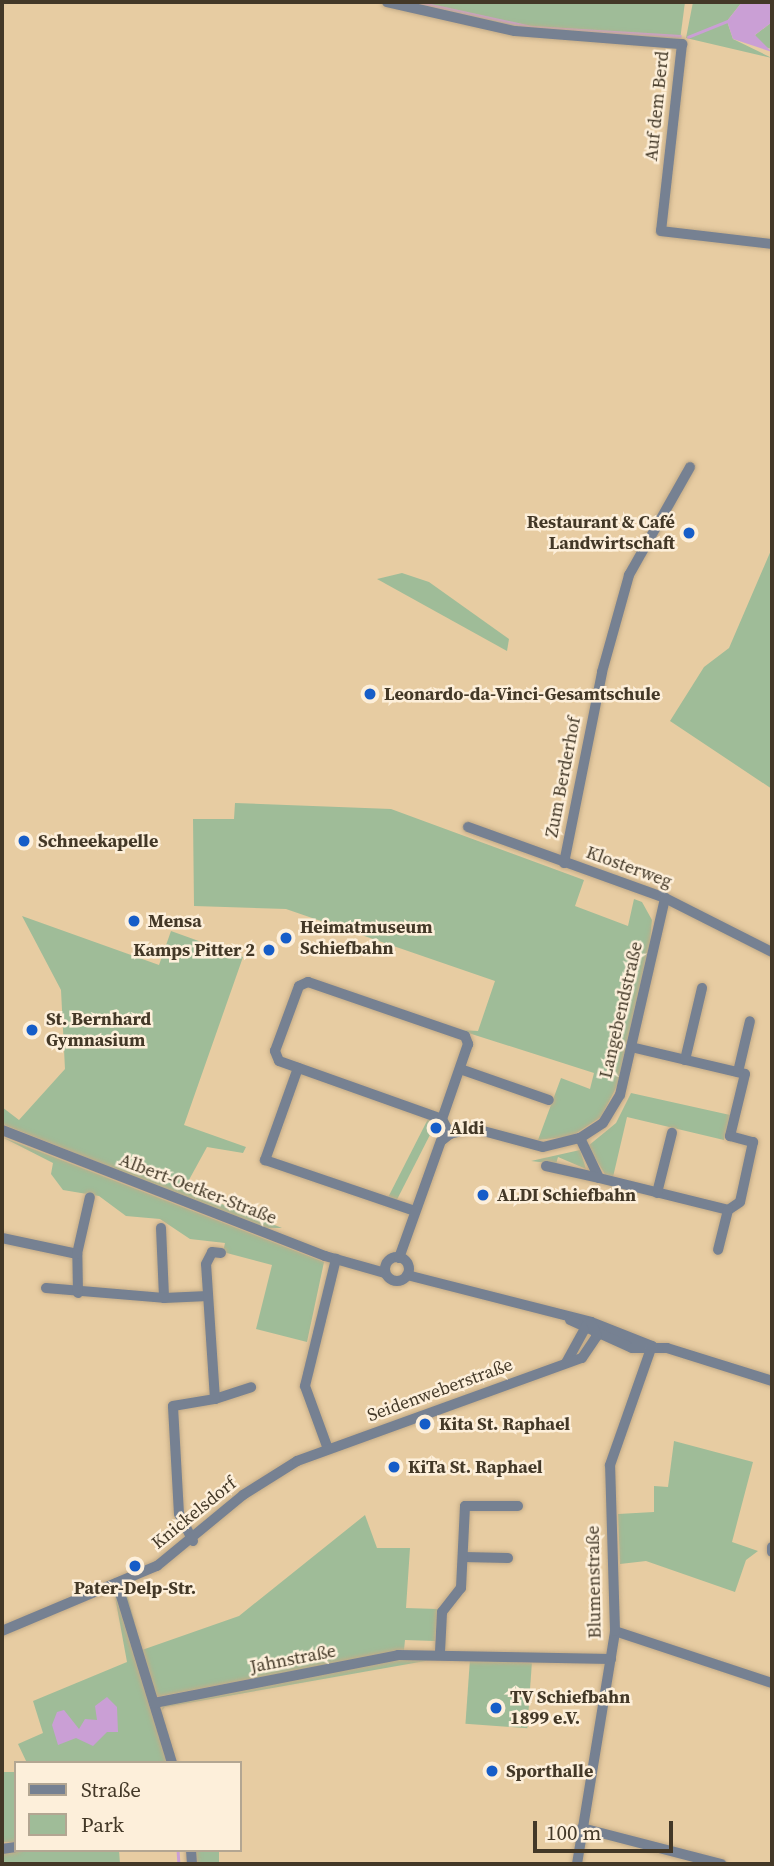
<!DOCTYPE html>
<html>
<head>
<meta charset="utf-8">
<style>
	body { margin:0 }
	#map { position:relative; width:774px; height:1866px; overflow:hidden; background:#e7cca2; font-family:"Source Serif 4",serif }
	div>[style] { position:absolute }
	.green>* { inset:0; background:#9fbc98; transform-origin:0 0 }
	.water>* { inset:0; background:#ca9fd5 }
	.stream>* { height:2.5px; margin:-1.25px; padding:0 1.25px; transform-origin:1.25px; border-radius:1.25px; background:#ca9fd5 }
	.roads { filter:drop-shadow(0 0 2px #c3ab87) drop-shadow(0 0 2px #c3ab87) }
	.minor>* { height:10px; margin:-5px; padding:0 5px; transform-origin:5px; border-radius:5px; background:#768192 }
	.minor>.ring { margin:-5px; padding:0; box-sizing:content-box; background:none; border:10px solid #768192; border-radius:50% }
	.dots>* { width:19px; height:19px; translate:-50% -50%; box-sizing:border-box; border:4px solid #fdefda; border-radius:50% }
	span { translate:-50% -50%; white-space:nowrap; text-align:center; line-height:1.15; -webkit-text-stroke:5px #fdefda; paint-order:stroke }
	.street-label { font-size:18px; color:#433827 }
	.poi-label { font-size:18px; color:#433827; font-weight:700 }
	.right { translate:-100% -50%; text-align:right }
	.left { translate:0 -50%; text-align:left }
	.frame { position:absolute; inset:0; border:4px solid #433827; pointer-events:none }
	.legend { position:absolute; left:14px; top:1761px; width:228px; height:91px; box-sizing:border-box; background:#fdefda; border:2px solid #b3a692; margin:0; padding:9px 12px; list-style:none; font-size:21px; color:#433827 }
	.legend li { display:flex; align-items:center; gap:14px; height:35px }
	.legend b { width:35px; border:2px solid #b3a692 }
	.scale { position:absolute; left:533px; top:1821px; width:140px; height:32px; box-sizing:border-box; border:4px solid #433827; border-top:0; padding-left:9px; font-size:21px; line-height:24px; white-space:nowrap; color:#433827; -webkit-text-stroke:5px #fdefda; paint-order:stroke }
</style>
</head>
<body>
<div id="map">
	<div class="green">
		<div style="clip-path:polygon(403px 2px,685px 2px,680px 40px,534px 31px)"></div>
		<div style="clip-path:polygon(693px 2px,742px 2px,727px 21px,733px 39px,772px 58px,686px 38px)"></div>
		<div style="clip-path:polygon(772px 22px,772px 49px,760px 46px,755px 35px)"></div>
		<div style="clip-path:polygon(772px 548px,772px 789px,670px 721px,704px 667px,729px 648px)"></div>
		<div style="clip-path:polygon(402px 573px,429px 582px,509px 639px,507px 651px,377px 579px)"></div>
		<div style="clip-path:polygon(235px 803px,391px 809px,584px 880px,575px 906px,628px 926px,634px 899px,642px 902px,652px 920px,650px 942px,617px 1086px,601px 1117px,572px 1136px,538px 1140px,561px 1078px,590px 1089px,594px 1073px,459px 1030px,478px 1031px,495px 981px,286px 909px,194px 906px,193px 819px,234px 819px)"></div>
		<div style="clip-path:polygon(22px 916px,159px 965px,171px 931px,243px 957px,184px 1125px,246px 1147px,243px 1153px,207px 1147px,184px 1189px,282px 1228px,263px 1228px,2px 1124px,2px 1107px,19px 1120px,65px 1069px,61px 990px)"></div>
		<div style="clip-path:polygon(631px 1093px,730px 1115px,724px 1140px,627px 1117px,613px 1177px,606px 1176px,588px 1146px,616px 1123px)"></div>
		<div style="left:428px;top:1119px;width:9px;height:87px;rotate:27deg"></div>
		<div style="clip-path:polygon(2px 1137px,324px 1262px,307px 1342px,256px 1329px,272px 1265px,223px 1252px,225px 1243px,190px 1239px,160px 1219px,126px 1216px,99px 1196px,63px 1190px,51px 1174px,53px 1163px)"></div>
		<div style="clip-path:polygon(580px 1150px,586px 1169px,558px 1157px,556px 1164px,531px 1161px)"></div>
		<div style="clip-path:polygon(674px 1441px,753px 1462px,732px 1542px,758px 1551px,746px 1560px,735px 1592px,646px 1561px,620px 1564px,618px 1514px,654px 1512px,654px 1486px,668px 1487px)"></div>
		<div style="clip-path:polygon(365px 1515px,377px 1548px,410px 1548px,406px 1608px,438px 1609px,435px 1641px,405px 1640px,404px 1650px,156px 1697px,128px 1612px,125px 1586px,142px 1650px,239px 1616px)"></div>
		<div style="clip-path:polygon(114px 1591px,167px 1763px,27px 1763px,18px 1744px,43px 1733px,33px 1701px,127px 1662px)"></div>
		<div style="clip-path:polygon(448px 1657px,165px 1707px,159px 1713px,165px 1704px,397px 1659px)"></div>
		<div style="left:470px;top:1659px;width:62px;height:65px;rotate:4deg"></div>
		<div style="left:16px;top:1772px;width:70px;height:15px;rotate:90deg"></div>
		<div style="clip-path:polygon(119px 1850px,120px 1864px,2px 1864px,2px 1853px,17px 1850px)"></div>
		<div style="left:195px;top:1850px;width:24px;height:14px"></div>
	</div>
	<div class="water">
		<div style="clip-path:polygon(742px 2px,772px 2px,772px 22px,755px 35px,772px 52px,733px 39px,727px 21px)"></div>
		<div style="clip-path:polygon(107px 1697px,117px 1707px,118px 1732px,107px 1732px,93px 1746px,76px 1738px,58px 1745px,52px 1725px,57px 1712px,64px 1710px,79px 1729px,85px 1719px,97px 1720px,95px 1706px)"></div>
	</div>
	<div class="stream">
		<div style="left:417px;top:2px;width:118px;rotate:12.3deg"></div>
		<div style="left:532px;top:27px;width:148px;rotate:3.5deg"></div>
		<div style="left:688px;top:37px;width:45px;rotate:-22deg"></div>
		<div style="left:178px;top:1850px;width:14px;rotate:86deg"></div>
	</div>
	<div class="roads">
		<div class="minor">
			<div style="left:387px;top:2px;width:131px;rotate:12.8deg"></div>
			<div style="left:515px;top:31px;width:168px;rotate:4.5deg"></div>
			<div style="left:682px;top:44px;width:188px;rotate:96.4deg"></div>
			<div style="left:661px;top:231px;width:112px;rotate:6.7deg"></div>
			<div style="left:468px;top:827px;width:209px;rotate:19.8deg"></div>
			<div style="left:665px;top:898px;width:120px;rotate:26.8deg"></div>
			<div style="left:564px;top:863px;width:195px;rotate:-78.7deg"></div>
			<div style="left:602px;top:672px;width:101px;rotate:-74.4deg"></div>
			<div style="left:629px;top:575px;width:124px;rotate:-60.5deg"></div>
			<div style="left:631px;top:1047px;width:117px;rotate:13.3deg"></div>
			<div style="left:745px;top:1074px;width:64px;rotate:103.6deg"></div>
			<div style="left:730px;top:1136px;width:24px;rotate:15deg"></div>
			<div style="left:753px;top:1142px;width:61px;rotate:102.2deg"></div>
			<div style="left:740px;top:1202px;width:14px;rotate:146deg"></div>
			<div style="left:685px;top:1060px;width:74px;rotate:-76.7deg"></div>
			<div style="left:298px;top:1068px;width:98px;rotate:109.7deg"></div>
			<div style="left:265px;top:1160px;width:158px;rotate:18.8deg"></div>
			<div style="left:460px;top:1069px;width:94px;rotate:19.2deg"></div>
			<div style="left:738px;top:1072px;width:52px;rotate:-76.8deg"></div>
			<div style="left:442px;top:1119px;width:173px;rotate:-160.4deg"></div>
			<div style="left:279px;top:1061px;width:11px;rotate:-112deg"></div>
			<div style="left:275px;top:1051px;width:69px;rotate:-69.7deg"></div>
			<div style="left:299px;top:986px;width:10px;rotate:-24deg"></div>
			<div style="left:308px;top:982px;width:166px;rotate:19deg"></div>
			<div style="left:465px;top:1036px;width:9px;rotate:69deg"></div>
			<div style="left:468px;top:1044px;width:79px;rotate:109.1deg"></div>
			<div style="left:442px;top:1119px;width:17px;rotate:62deg"></div>
			<div style="left:2px;top:1130px;width:347px;rotate:21.3deg"></div>
			<div style="left:325px;top:1256px;width:62px;rotate:15.8deg"></div>
			<div style="left:580px;top:1138px;width:44px;rotate:64.6deg"></div>
			<div style="left:599px;top:1178px;width:133px;rotate:13.9deg"></div>
			<div style="left:728px;top:1210px;width:41px;rotate:104deg"></div>
			<div style="left:546px;top:1166px;width:54px;rotate:12.8deg"></div>
			<div style="left:657px;top:1193px;width:62px;rotate:-76deg"></div>
			<div style="left:161px;top:1228px;width:70px;rotate:87.5deg"></div>
			<div style="left:164px;top:1298px;width:44px;rotate:-2.6deg"></div>
			<div style="left:2px;top:1238px;width:77px;rotate:12deg"></div>
			<div class="ring" style="left:385px;top:1257px;width:14px;height:14px"></div>
			<div style="left:399px;top:1258px;width:124px;rotate:-70.3deg"></div>
			<div style="left:441px;top:1141px;width:11px;rotate:-38deg"></div>
			<div style="left:450px;top:1134px;width:23px;rotate:-15deg"></div>
			<div style="left:472px;top:1128px;width:73px;rotate:15deg"></div>
			<div style="left:543px;top:1147px;width:38px;rotate:-14deg"></div>
			<div style="left:580px;top:1138px;width:27px;rotate:-33deg"></div>
			<div style="left:603px;top:1123px;width:33px;rotate:-59deg"></div>
			<div style="left:620px;top:1095px;width:202px;rotate:-77.1deg"></div>
			<div style="left:407px;top:1275px;width:190px;rotate:14.3deg"></div>
			<div style="left:591px;top:1322px;width:66px;rotate:21.5deg"></div>
			<div style="left:46px;top:1288px;width:118px;rotate:4.8deg"></div>
			<div style="left:78px;top:1293px;width:39px;rotate:-91deg"></div>
			<div style="left:77px;top:1254px;width:58px;rotate:-77.2deg"></div>
			<div style="left:570px;top:1320px;width:68px;rotate:24.3deg"></div>
			<div style="left:632px;top:1348px;width:35px"></div>
			<div style="left:667px;top:1348px;width:110px;rotate:17.4deg"></div>
			<div style="left:566px;top:1363px;width:46px;rotate:-61.2deg"></div>
			<div style="left:215px;top:1399px;width:38px;rotate:-18deg"></div>
			<div style="left:328px;top:1449px;width:67px;rotate:-110.1deg"></div>
			<div style="left:305px;top:1386px;width:131px;rotate:-76.3deg"></div>
			<div style="left:193px;top:1541px;width:30px;rotate:-117deg"></div>
			<div style="left:179px;top:1514px;width:108px;rotate:-93.2deg"></div>
			<div style="left:173px;top:1406px;width:43px;rotate:-9.5deg"></div>
			<div style="left:215px;top:1399px;width:135px;rotate:-93.8deg"></div>
			<div style="left:206px;top:1264px;width:13px;rotate:-63deg"></div>
			<div style="left:212px;top:1252px;width:9px;rotate:6deg"></div>
			<div style="left:772px;top:1547px;width:5px;rotate:90deg"></div>
			<div style="left:463px;top:1557px;width:45px;rotate:1.3deg"></div>
			<div style="left:117px;top:1583px;width:188px;rotate:73deg"></div>
			<div style="left:2px;top:1631px;width:168px;rotate:-22.8deg"></div>
			<div style="left:157px;top:1566px;width:112px;rotate:-39.5deg"></div>
			<div style="left:243px;top:1495px;width:64px;rotate:-32.2deg"></div>
			<div style="left:297px;top:1461px;width:303px;rotate:-19.9deg"></div>
			<div style="left:582px;top:1358px;width:27px;rotate:-56deg"></div>
			<div style="left:597px;top:1336px;width:15px;rotate:-113deg"></div>
			<div style="left:615px;top:1631px;width:165px;rotate:18.3deg"></div>
			<div style="left:440px;top:1652px;width:40px;rotate:-87.1deg"></div>
			<div style="left:442px;top:1612px;width:31px;rotate:-52deg"></div>
			<div style="left:461px;top:1588px;width:82px;rotate:-87.2deg"></div>
			<div style="left:465px;top:1506px;width:53px"></div>
			<div style="left:154px;top:1703px;width:249px;rotate:-11.1deg"></div>
			<div style="left:398px;top:1655px;width:213px;rotate:1.1deg"></div>
			<div style="left:582px;top:1828px;width:144px;rotate:14.5deg"></div>
			<div style="left:2px;top:1849px;width:14px;rotate:-8deg"></div>
			<div style="left:191px;top:1850px;width:14px;rotate:86deg"></div>
			<div style="left:577px;top:1864px;width:236px;rotate:-80.7deg"></div>
			<div style="left:615px;top:1631px;width:166px;rotate:-91.7deg"></div>
			<div style="left:610px;top:1465px;width:126px;rotate:-70.6deg"></div>
		</div>
	</div>
	<div class="dots">
		<div style="left:689px;top:533px;background:#165dc8"></div>
		<div style="left:370px;top:694px;background:#165dc8"></div>
		<div style="left:24px;top:841px;background:#165dc8"></div>
		<div style="left:134px;top:921px;background:#165dc8"></div>
		<div style="left:286px;top:938px;background:#165dc8"></div>
		<div style="left:269px;top:950px;background:#165dc8"></div>
		<div style="left:32px;top:1030px;background:#165dc8"></div>
		<div style="left:436px;top:1128px;background:#165dc8"></div>
		<div style="left:483px;top:1195px;background:#165dc8"></div>
		<div style="left:425px;top:1424px;background:#165dc8"></div>
		<div style="left:394px;top:1467px;background:#165dc8"></div>
		<div style="left:135px;top:1566px;background:#165dc8"></div>
		<div style="left:496px;top:1708px;background:#165dc8"></div>
		<div style="left:492px;top:1771px;background:#165dc8"></div>
	</div>
	<div class="street-label">
		<span style="left:657px;top:106px;rotate:-84deg">Auf dem Berd</span>
		<span style="left:563px;top:777px;rotate:-79deg">Zum Berderhof</span>
		<span style="left:629px;top:867px;rotate:20deg">Klosterweg</span>
		<span style="left:621px;top:1010px;rotate:-77deg">Langebendstraße</span>
		<span style="left:198px;top:1189px;rotate:21deg">Albert-Oetker-Straße</span>
		<span style="left:440px;top:1390px;rotate:-20deg">Seidenweberstraße</span>
		<span style="left:194px;top:1513px;rotate:-39deg">Knickelsdorf</span>
		<span style="left:594px;top:1582px;rotate:-91deg">Blumenstraße</span>
		<span style="left:293px;top:1659px;rotate:-11deg">Jahnstraße</span>
	</div>
	<div class="poi-label">
		<span class="right" style="left:675px;top:533px">Restaurant &amp; Café<br>Landwirtschaft</span>
		<span class="left" style="left:384px;top:694px">Leonardo-da-Vinci-Gesamtschule</span>
		<span class="left" style="left:38px;top:841px">Schneekapelle</span>
		<span class="left" style="left:148px;top:921px">Mensa</span>
		<span class="left" style="left:300px;top:938px">Heimatmuseum<br>Schiefbahn</span>
		<span class="right" style="left:255px;top:950px">Kamps Pitter 2</span>
		<span class="left" style="left:46px;top:1030px">St. Bernhard<br>Gymnasium</span>
		<span class="left" style="left:450px;top:1128px">Aldi</span>
		<span class="left" style="left:497px;top:1195px">ALDI Schiefbahn</span>
		<span class="left" style="left:439px;top:1424px">Kita St. Raphael</span>
		<span class="left" style="left:408px;top:1467px">KiTa St. Raphael</span>
		<span style="left:135px;top:1588px">Pater-Delp-Str.</span>
		<span class="left" style="left:510px;top:1708px">TV Schiefbahn<br>1899 e.V.</span>
		<span class="left" style="left:506px;top:1771px">Sporthalle</span>
	</div>
	<div class="frame"></div>
	<ul class="legend">
	<li><b style="height:9px;background:#768192"></b>Straße</li>
	<li><b style="height:19px;background:#9fbc98"></b>Park</li>
	</ul>
	<div class="scale">100 m</div>
</div>
</body>
</html>
